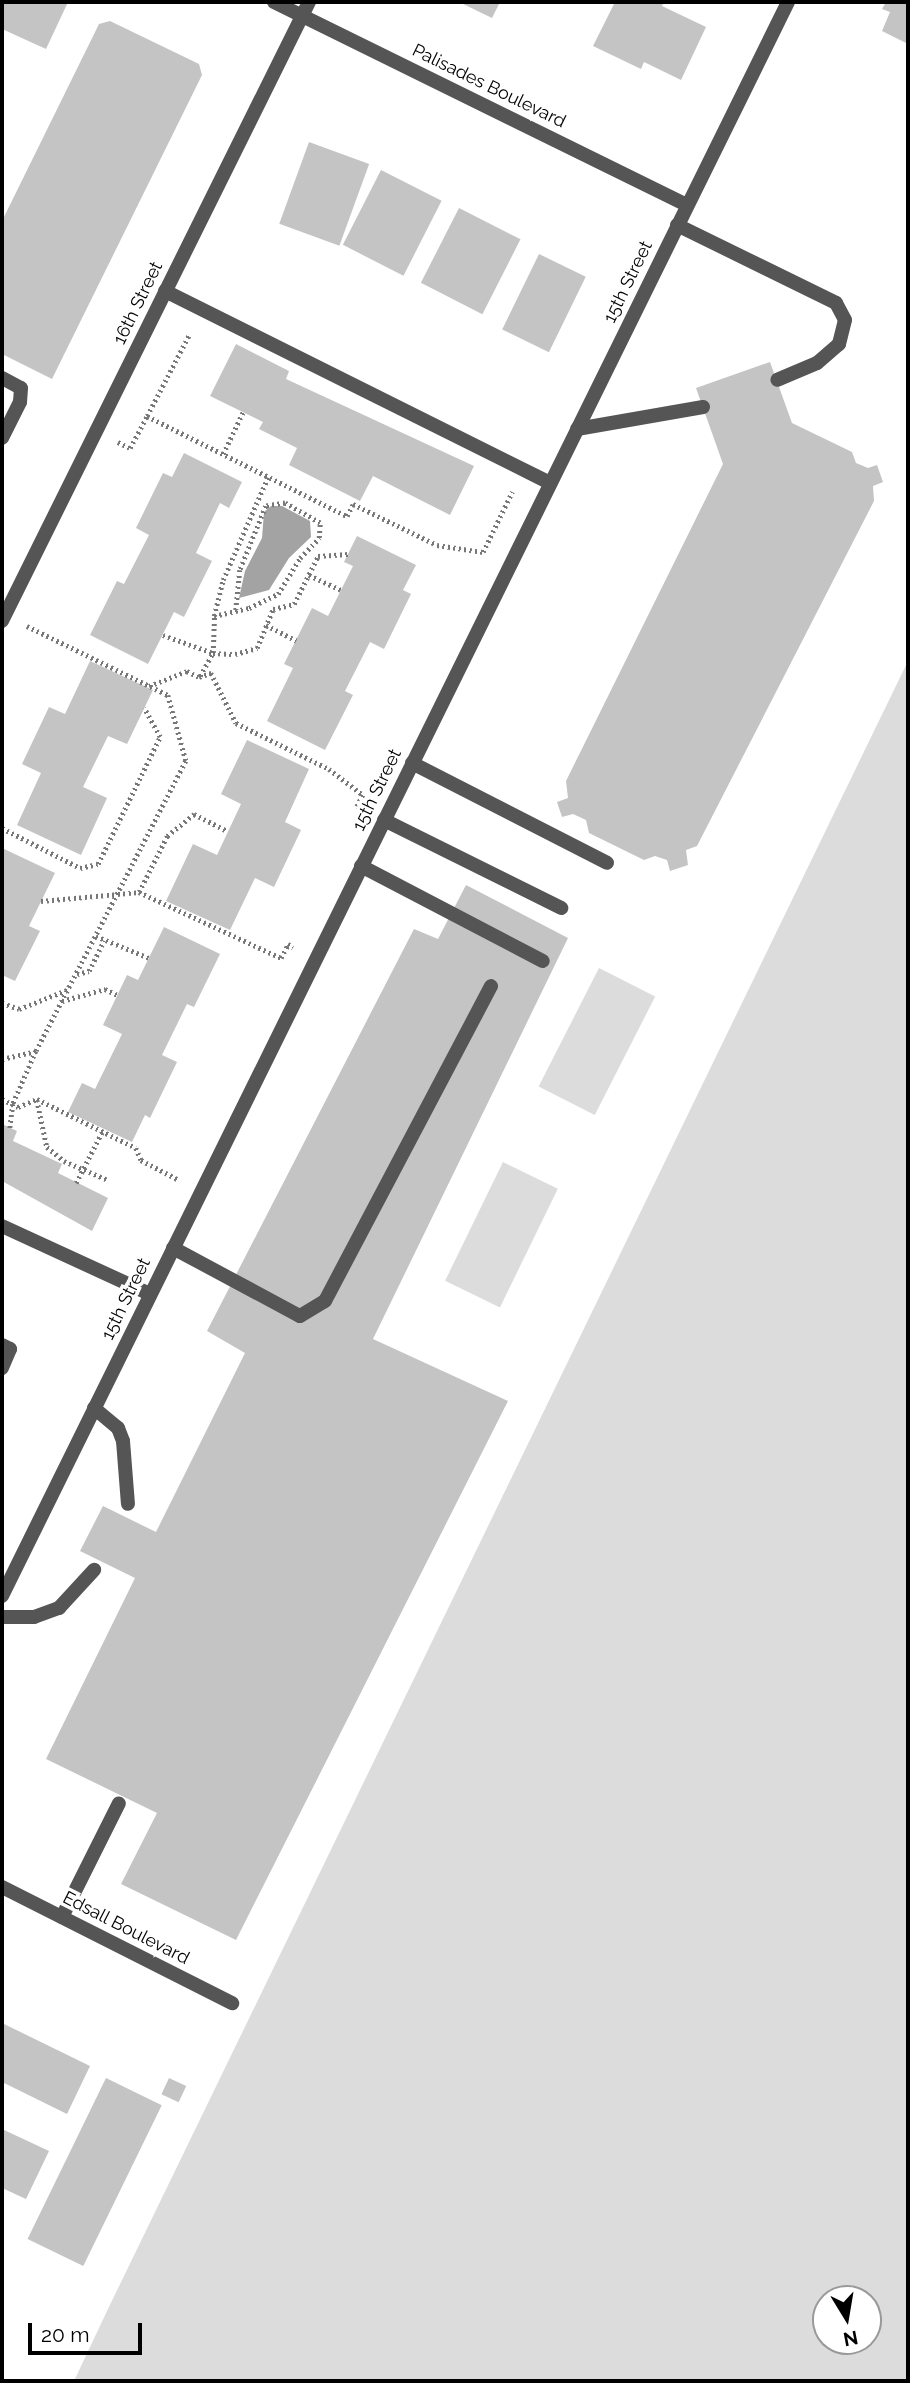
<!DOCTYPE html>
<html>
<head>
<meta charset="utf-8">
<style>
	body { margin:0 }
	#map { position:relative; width:910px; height:2383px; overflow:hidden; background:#fff; font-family:Raleway,sans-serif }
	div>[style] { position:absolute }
	.green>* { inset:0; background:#dcdcdc; transform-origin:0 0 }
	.water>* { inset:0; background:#a3a3a3 }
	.building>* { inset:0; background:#c4c4c4; transform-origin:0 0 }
	.path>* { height:4.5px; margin-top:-2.25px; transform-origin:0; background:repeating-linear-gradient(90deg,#777 0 2px,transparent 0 5.5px) }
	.service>* { height:14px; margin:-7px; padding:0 7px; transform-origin:7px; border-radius:7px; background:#555 }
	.minor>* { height:14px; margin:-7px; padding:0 7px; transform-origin:7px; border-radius:7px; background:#555 }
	span { translate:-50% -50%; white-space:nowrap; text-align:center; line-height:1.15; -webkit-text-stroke:7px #fff; paint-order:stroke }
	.street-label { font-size:18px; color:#000 }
	.frame { position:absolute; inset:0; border:4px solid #000; pointer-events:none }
	.north { position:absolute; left:812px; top:2285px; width:70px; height:70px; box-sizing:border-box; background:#fff; border:2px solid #999; border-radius:50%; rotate:169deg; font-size:19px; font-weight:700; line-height:28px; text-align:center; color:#000 }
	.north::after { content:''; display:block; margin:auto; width:24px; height:32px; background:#000; clip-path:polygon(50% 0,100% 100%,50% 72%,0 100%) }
	.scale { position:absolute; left:28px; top:2323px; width:114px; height:32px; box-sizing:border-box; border:4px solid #000; border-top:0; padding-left:9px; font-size:21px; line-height:24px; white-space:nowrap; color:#000; -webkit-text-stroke:5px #fff; paint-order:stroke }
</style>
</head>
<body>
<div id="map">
	<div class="green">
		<div style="clip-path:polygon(evenodd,908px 661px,908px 2381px,74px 2381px,107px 2311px,908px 661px,868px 2299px,868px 2341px,826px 2341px,826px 2299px,868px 2299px)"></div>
		<div style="left:599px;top:968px;width:63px;height:133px;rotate:27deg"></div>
		<div style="left:503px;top:1162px;width:61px;height:132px;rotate:26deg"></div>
	</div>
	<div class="water">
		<div style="clip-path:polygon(282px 506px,310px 521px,311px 537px,289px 558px,269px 590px,239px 598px,245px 571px,262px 538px,264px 512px,271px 506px)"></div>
	</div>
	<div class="building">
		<div style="clip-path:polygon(2px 2px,68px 2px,46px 49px,2px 29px)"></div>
		<div style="clip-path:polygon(459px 2px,500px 2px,492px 18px)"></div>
		<div style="clip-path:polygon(615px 2px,664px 2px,662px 6px,706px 27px,681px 80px,644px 62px,641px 69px,593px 46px)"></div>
		<div style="clip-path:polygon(886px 2px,908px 2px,908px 44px,882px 31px,890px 12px,882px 9px)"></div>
		<div style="clip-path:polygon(110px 21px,199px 64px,202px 75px,52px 379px,2px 354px,2px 221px,99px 24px)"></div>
		<div style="left:309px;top:142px;width:64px;height:87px;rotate:20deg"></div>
		<div style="left:381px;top:170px;width:68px;height:84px;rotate:27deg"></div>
		<div style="left:459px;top:208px;width:69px;height:84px;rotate:27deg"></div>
		<div style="left:539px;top:254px;width:52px;height:84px;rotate:26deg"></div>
		<div style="clip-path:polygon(236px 344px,289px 371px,286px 379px,474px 466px,450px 515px,373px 476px,360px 501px,289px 465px,297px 448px,259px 429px,263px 422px,210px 396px)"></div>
		<div style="clip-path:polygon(770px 362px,792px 423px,852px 452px,856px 463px,868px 468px,877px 465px,883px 482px,873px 486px,874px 501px,697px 846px,686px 850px,688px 865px,670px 871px,667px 860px,655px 856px,644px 860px,589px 833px,586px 820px,573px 814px,562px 817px,557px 802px,568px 798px,566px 781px,723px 464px,696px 388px)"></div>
		<div style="clip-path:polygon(184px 453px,242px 482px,229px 508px,220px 503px,196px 553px,212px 561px,184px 617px,174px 612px,148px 664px,90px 635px,117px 581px,124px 584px,149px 535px,136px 528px,163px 473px,172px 477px)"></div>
		<div style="clip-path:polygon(357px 536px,416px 565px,403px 590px,411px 594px,384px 649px,370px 642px,345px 691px,353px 695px,325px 750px,267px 721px,293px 668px,284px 664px,312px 608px,328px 616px,353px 566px,344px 562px)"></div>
		<div style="clip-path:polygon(90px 661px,153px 690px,127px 744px,108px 736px,83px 787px,107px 798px,81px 855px,17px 825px,41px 773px,22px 764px,49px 707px,65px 714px)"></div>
		<div style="clip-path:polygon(247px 740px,309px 769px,285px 822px,301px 830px,274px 887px,255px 878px,230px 930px,166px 901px,193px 844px,217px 855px,241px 804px,221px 794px)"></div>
		<div style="clip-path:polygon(2px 848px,55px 873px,29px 926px,40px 931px,15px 981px,2px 975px)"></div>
		<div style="clip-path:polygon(466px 885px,568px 938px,373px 1339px,508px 1401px,236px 1940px,121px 1884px,157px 1813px,46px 1759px,135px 1578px,80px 1551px,103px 1506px,156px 1532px,245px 1353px,207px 1331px,414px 929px,438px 939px)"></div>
		<div style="clip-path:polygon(164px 927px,220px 954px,194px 1007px,187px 1004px,162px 1055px,177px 1062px,150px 1118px,145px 1115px,132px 1142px,68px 1112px,82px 1083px,95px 1089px,122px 1034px,103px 1025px,127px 975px,138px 980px)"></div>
		<div style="clip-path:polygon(2px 1124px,17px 1131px,13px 1141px,62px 1164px,58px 1173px,108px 1198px,92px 1231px,2px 1181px)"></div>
		<div style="clip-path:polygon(2px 2023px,90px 2066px,67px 2114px,2px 2082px)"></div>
		<div style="left:106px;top:2078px;width:62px;height:179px;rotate:26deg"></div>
		<div style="left:169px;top:2078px;width:19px;height:18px;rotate:25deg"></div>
		<div style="clip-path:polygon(2px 2129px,49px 2151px,26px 2199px,2px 2188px)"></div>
	</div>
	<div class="path">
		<div style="left:147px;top:416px;width:93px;rotate:-62.6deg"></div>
		<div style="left:118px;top:442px;width:13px;rotate:27deg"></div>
		<div style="left:130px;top:448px;width:36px;rotate:-62deg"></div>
		<div style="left:147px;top:416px;width:224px;rotate:26.6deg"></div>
		<div style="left:347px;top:516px;width:13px;rotate:-63deg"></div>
		<div style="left:353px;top:504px;width:93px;rotate:26deg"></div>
		<div style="left:437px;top:545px;width:47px;rotate:8.7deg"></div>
		<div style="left:483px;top:552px;width:67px;rotate:-64.2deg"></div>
		<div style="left:223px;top:454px;width:47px;rotate:-64.5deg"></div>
		<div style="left:309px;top:575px;width:35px;rotate:25deg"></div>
		<div style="left:214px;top:616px;width:36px;rotate:-13deg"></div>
		<div style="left:249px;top:608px;width:32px;rotate:-26deg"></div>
		<div style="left:278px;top:594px;width:42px;rotate:-58.6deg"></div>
		<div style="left:300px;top:558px;width:28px;rotate:-46deg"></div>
		<div style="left:319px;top:538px;width:15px;rotate:-86deg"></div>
		<div style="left:320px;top:523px;width:40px;rotate:-150.3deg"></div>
		<div style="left:285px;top:503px;width:19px;rotate:171deg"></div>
		<div style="left:266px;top:506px;width:69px;rotate:112.1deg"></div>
		<div style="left:240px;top:570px;width:40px;rotate:95.7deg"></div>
		<div style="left:266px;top:625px;width:34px;rotate:27deg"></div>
		<div style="left:27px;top:626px;width:157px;rotate:26.1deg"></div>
		<div style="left:168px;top:695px;width:68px;rotate:74.7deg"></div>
		<div style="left:186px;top:761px;width:326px;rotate:117.3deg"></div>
		<div style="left:163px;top:635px;width:53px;rotate:19.8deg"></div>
		<div style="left:213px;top:653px;width:22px;rotate:3deg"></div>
		<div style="left:235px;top:654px;width:23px;rotate:-15deg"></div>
		<div style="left:257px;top:648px;width:42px;rotate:-67.7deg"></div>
		<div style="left:273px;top:609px;width:22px;rotate:-13deg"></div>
		<div style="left:294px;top:604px;width:54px;rotate:-63.4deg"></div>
		<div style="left:318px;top:556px;width:30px;rotate:-4deg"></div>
		<div style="left:200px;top:676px;width:26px;rotate:-61deg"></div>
		<div style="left:213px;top:653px;width:37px;rotate:-88deg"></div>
		<div style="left:214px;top:616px;width:37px;rotate:-76deg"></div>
		<div style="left:223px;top:580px;width:112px;rotate:-66.4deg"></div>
		<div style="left:149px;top:686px;width:41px;rotate:-21.5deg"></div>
		<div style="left:187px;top:671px;width:13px;rotate:27deg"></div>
		<div style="left:199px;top:677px;width:13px;rotate:-18deg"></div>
		<div style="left:211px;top:673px;width:56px;rotate:63.4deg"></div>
		<div style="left:236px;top:723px;width:104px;rotate:26.3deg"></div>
		<div style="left:329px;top:769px;width:43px;rotate:37.4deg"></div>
		<div style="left:363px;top:795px;width:13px;rotate:117deg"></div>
		<div style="left:357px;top:807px;width:4px;rotate:27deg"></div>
		<div style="left:2px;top:828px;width:88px;rotate:27.1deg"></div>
		<div style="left:80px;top:868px;width:18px;rotate:-13deg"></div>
		<div style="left:98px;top:864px;width:141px;rotate:-64deg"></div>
		<div style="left:160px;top:737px;width:33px;rotate:-119deg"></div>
		<div style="left:139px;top:892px;width:63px;rotate:-63.4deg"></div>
		<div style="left:167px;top:836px;width:35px;rotate:-39deg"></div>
		<div style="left:194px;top:814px;width:38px;rotate:27deg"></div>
		<div style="left:41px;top:901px;width:98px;rotate:-5.2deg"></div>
		<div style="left:139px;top:892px;width:157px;rotate:24.9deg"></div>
		<div style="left:281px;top:958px;width:16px;rotate:-63deg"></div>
		<div style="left:288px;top:944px;width:6px;rotate:31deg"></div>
		<div style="left:96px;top:936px;width:57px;rotate:22.5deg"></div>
		<div style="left:77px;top:974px;width:12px;rotate:-14deg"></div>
		<div style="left:89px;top:971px;width:34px;rotate:-64deg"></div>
		<div style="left:62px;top:1001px;width:45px;rotate:-15.6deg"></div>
		<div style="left:105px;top:989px;width:14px;rotate:25deg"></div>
		<div style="left:2px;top:1003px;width:18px;rotate:19deg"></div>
		<div style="left:19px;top:1009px;width:52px;rotate:-21.6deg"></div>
		<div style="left:2px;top:1059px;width:35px;rotate:-13deg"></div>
		<div style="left:36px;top:1051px;width:58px;rotate:113.5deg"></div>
		<div style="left:13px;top:1104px;width:24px;rotate:97deg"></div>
		<div style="left:2px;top:1099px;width:18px;rotate:27deg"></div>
		<div style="left:18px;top:1107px;width:21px;rotate:-23deg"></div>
		<div style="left:37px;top:1099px;width:110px;rotate:26.3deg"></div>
		<div style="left:136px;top:1148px;width:13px;rotate:67deg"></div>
		<div style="left:141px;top:1160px;width:43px;rotate:27.8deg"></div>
		<div style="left:37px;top:1100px;width:48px;rotate:78deg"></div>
		<div style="left:47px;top:1147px;width:22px;rotate:39deg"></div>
		<div style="left:64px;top:1161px;width:48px;rotate:23.4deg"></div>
		<div style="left:76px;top:1183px;width:57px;rotate:-63deg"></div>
	</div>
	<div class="service">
		<div style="left:677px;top:225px;width:177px;rotate:26.1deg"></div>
		<div style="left:836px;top:303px;width:19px;rotate:62deg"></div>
		<div style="left:845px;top:320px;width:25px;rotate:104deg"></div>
		<div style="left:839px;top:344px;width:29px;rotate:139deg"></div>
		<div style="left:817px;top:363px;width:43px;rotate:157deg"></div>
		<div style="left:165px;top:291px;width:430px;rotate:26.5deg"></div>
		<div style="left:2px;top:378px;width:21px;rotate:28deg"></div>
		<div style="left:21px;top:388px;width:14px;rotate:94deg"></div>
		<div style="left:20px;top:402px;width:40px;rotate:116.6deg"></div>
		<div style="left:577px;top:429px;width:128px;rotate:-9.9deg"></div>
		<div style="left:412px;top:763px;width:219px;rotate:27.1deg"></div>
		<div style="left:384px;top:820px;width:198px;rotate:26.4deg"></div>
		<div style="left:361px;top:866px;width:205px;rotate:27.6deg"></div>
		<div style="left:2px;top:1226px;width:163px;rotate:24.7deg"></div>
		<div style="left:173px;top:1248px;width:144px;rotate:28.2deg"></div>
		<div style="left:300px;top:1316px;width:29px;rotate:-31deg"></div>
		<div style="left:325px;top:1301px;width:356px;rotate:-62.2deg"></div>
		<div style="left:2px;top:1345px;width:9px;rotate:27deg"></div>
		<div style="left:10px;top:1349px;width:21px;rotate:113deg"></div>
		<div style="left:94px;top:1408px;width:31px;rotate:40deg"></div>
		<div style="left:118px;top:1428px;width:14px;rotate:69deg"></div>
		<div style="left:123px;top:1441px;width:63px;rotate:85.5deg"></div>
		<div style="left:2px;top:1617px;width:32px"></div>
		<div style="left:34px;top:1617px;width:27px;rotate:-20deg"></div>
		<div style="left:59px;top:1608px;width:52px;rotate:-47.4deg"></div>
		<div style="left:62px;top:1917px;width:127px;rotate:-63.4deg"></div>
	</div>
	<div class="minor">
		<div style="left:274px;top:2px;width:460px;rotate:26.2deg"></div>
		<div style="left:2px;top:621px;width:691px;rotate:-63.62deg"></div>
		<div style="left:2px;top:1596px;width:1777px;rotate:-63.75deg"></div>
		<div style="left:2px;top:1887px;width:258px;rotate:26.8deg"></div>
	</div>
	<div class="street-label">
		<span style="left:489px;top:86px;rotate:26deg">Palisades Boulevard</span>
		<span style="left:628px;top:282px;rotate:-64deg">15th Street</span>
		<span style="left:138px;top:303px;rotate:-64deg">16th Street</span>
		<span style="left:377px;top:790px;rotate:-64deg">15th Street</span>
		<span style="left:126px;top:1299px;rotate:-64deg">15th Street</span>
		<span style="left:126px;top:1928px;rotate:27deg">Edsall Boulevard</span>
	</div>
	<div class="frame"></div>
	<div class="north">N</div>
	<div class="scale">20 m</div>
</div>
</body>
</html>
